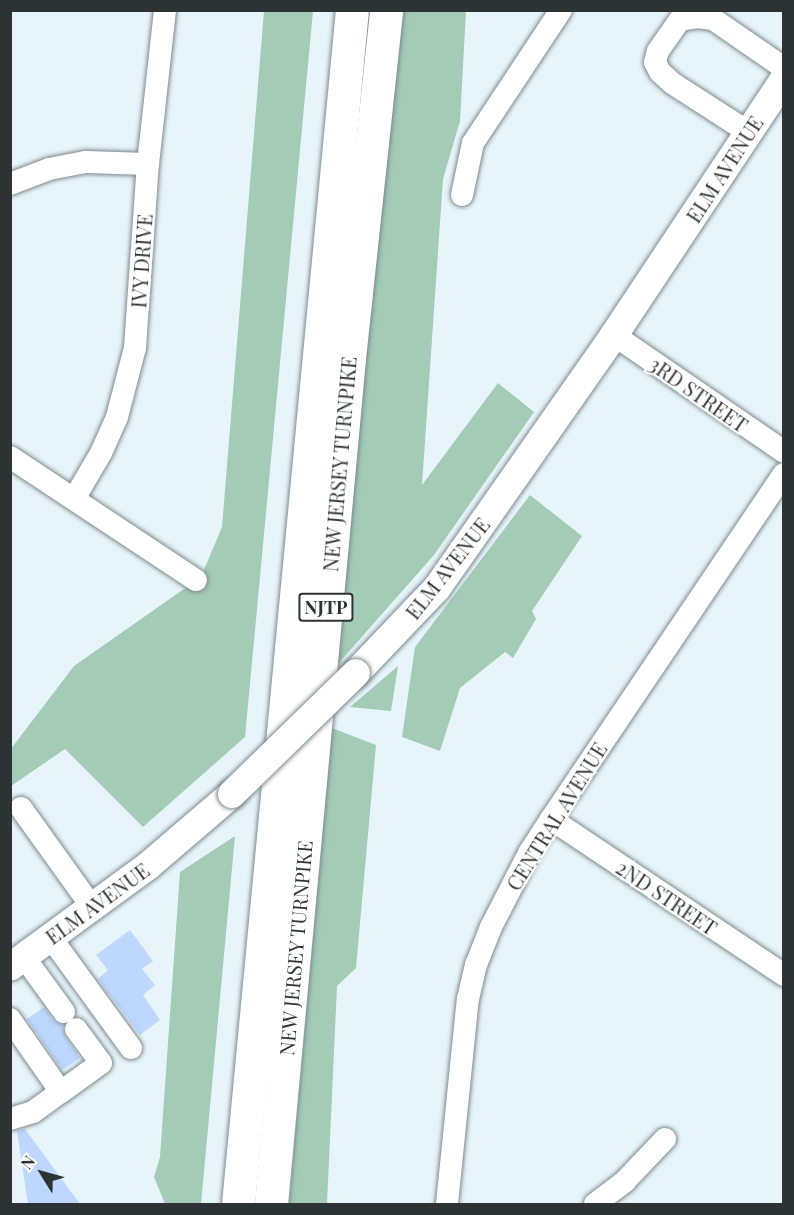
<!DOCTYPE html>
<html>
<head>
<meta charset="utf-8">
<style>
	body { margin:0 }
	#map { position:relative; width:794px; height:1215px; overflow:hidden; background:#e7f5fb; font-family:"Playfair Display",serif }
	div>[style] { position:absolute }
	.green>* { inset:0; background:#a3cbb5 }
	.building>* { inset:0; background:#bdd7fe }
	.roads { filter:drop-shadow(0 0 2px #7d898e) drop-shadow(0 0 2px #7d898e) }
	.minor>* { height:22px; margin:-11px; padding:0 11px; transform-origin:11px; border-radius:11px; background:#fff }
	.major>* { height:28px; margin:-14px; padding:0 14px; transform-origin:14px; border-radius:14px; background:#fff }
	.highway>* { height:33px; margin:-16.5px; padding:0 16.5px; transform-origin:16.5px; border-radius:16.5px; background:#fff }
	.bridges { filter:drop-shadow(0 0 2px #7d898e) drop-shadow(0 0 2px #7d898e) }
	.major-bridge>* { height:28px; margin:-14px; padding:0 14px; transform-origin:14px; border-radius:14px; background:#fff }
	span { translate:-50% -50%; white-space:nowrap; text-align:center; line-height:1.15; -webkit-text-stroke:4.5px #fff; paint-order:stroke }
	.shield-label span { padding:2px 4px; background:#fff; border:2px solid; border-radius:4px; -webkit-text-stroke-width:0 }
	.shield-label { font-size:18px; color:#2d3335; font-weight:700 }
	.street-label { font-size:20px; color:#2d3335 }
	.frame { position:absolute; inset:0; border:12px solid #2d3335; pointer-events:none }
	.north { position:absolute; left:12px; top:1143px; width:60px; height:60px; -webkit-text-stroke:4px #fff; paint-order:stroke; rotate:307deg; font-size:16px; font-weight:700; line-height:24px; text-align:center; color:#2d3335 }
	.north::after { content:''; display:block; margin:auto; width:21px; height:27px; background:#2d3335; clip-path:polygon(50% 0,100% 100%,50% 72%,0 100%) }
</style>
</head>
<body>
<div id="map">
	<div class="green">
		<div style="clip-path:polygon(264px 11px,313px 11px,245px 737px,143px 827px,65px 749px,11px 786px,10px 750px,74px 666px,201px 577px,222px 527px)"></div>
		<div style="clip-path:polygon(399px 11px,466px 11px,460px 121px,443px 179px,422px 485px,498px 383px,534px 412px,434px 555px,337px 665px)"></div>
		<div style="clip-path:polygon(530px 495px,582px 536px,532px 611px,536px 619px,513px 658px,505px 652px,460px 688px,440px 751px,402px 737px,415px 647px)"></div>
		<div style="clip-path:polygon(398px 666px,391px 711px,350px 707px)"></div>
		<div style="clip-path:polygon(332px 728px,376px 745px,356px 968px,337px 986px,327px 1204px,289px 1204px)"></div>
		<div style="clip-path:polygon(235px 836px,201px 1204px,165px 1204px,154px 1177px,160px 1157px,180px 872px)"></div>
	</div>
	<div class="building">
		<div style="clip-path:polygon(130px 930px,153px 961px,142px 969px,155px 985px,143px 995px,160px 1020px,140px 1035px,98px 979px,108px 970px,96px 955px)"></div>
		<div style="clip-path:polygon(44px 1007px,53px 1020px,63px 1025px,65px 1036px,80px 1058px,62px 1070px,27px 1019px)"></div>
		<div style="clip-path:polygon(25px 1129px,80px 1204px,28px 1204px,17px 1131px)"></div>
	</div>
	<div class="roads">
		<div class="minor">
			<div style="left:748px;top:132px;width:90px;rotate:-147.2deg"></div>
			<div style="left:672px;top:83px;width:16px;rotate:-137deg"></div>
			<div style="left:660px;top:72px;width:11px;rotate:-117deg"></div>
			<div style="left:655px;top:62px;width:11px;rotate:-75deg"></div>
			<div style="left:658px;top:51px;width:38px;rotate:-55deg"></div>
			<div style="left:680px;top:20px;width:18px;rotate:-9deg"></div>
			<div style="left:698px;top:17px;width:15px;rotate:8deg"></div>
			<div style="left:713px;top:19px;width:86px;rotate:34.6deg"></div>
			<div style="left:10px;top:184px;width:42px;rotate:-21deg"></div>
			<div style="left:49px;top:169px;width:37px;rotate:-11deg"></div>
			<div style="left:85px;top:162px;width:63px;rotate:1.8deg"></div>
			<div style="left:462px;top:195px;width:53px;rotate:-78.1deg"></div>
			<div style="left:473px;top:143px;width:159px;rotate:-56.5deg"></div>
			<div style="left:614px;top:335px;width:206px;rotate:34.5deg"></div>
			<div style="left:10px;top:457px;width:223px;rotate:33.5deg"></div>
			<div style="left:74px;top:499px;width:53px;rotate:-59.6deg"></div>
			<div style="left:101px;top:453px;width:39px;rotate:-66deg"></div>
			<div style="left:117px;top:417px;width:71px;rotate:-75.4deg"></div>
			<div style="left:135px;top:348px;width:184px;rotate:-86deg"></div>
			<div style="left:148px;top:164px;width:155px;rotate:-83.7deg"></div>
			<div style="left:21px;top:808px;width:122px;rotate:54.4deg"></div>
			<div style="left:551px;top:819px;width:280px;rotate:33.8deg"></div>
			<div style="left:51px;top:938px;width:136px;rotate:54deg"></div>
			<div style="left:24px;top:957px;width:68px;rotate:54deg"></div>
			<div style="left:10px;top:1019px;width:89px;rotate:55.1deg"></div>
			<div style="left:61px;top:1092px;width:49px;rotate:-35.9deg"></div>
			<div style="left:101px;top:1063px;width:42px;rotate:-126.3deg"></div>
			<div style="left:10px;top:1119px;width:24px;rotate:-17deg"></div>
			<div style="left:33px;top:1112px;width:34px;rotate:-36deg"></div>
			<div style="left:447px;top:1204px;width:206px;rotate:-84.2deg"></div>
			<div style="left:468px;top:999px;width:35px;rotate:-77deg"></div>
			<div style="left:476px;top:965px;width:41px;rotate:-68.5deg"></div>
			<div style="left:491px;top:927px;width:83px;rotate:-62.8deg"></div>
			<div style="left:529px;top:853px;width:40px;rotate:-57.1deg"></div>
			<div style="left:551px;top:819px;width:416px;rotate:-56deg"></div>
			<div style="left:595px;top:1204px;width:38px;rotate:-37deg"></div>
			<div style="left:625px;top:1181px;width:58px;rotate:-46.4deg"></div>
		</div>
		<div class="major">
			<div style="left:356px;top:673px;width:117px;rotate:-46.4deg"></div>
			<div style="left:437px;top:588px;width:309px;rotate:-55deg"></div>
			<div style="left:614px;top:335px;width:307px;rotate:-56.4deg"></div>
			<div style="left:10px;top:967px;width:171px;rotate:-36.2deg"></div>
			<div style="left:148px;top:866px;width:111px;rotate:-40.6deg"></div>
		</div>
		<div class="highway">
			<div style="left:238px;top:1204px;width:1199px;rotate:-84.55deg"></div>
			<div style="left:271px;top:1204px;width:850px;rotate:-84.73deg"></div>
			<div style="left:349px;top:358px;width:350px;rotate:-83.9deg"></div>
		</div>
	</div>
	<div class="bridges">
		<div class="major-bridge">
			<div style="left:232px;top:794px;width:173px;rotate:-44.3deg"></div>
		</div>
	</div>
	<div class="shield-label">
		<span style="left:326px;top:607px">NJTP</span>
	</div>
	<div class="street-label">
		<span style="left:724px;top:169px;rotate:-57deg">ELM AVENUE</span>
		<span style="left:141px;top:261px;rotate:-86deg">IVY DRIVE</span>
		<span style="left:699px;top:394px;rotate:35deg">3RD STREET</span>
		<span style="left:339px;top:464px;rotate:-85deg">NEW JERSEY TURNPIKE</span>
		<span style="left:447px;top:568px;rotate:-52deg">ELM AVENUE</span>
		<span style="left:556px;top:816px;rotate:-58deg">CENTRAL AVENUE</span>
		<span style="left:667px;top:897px;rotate:34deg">2ND STREET</span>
		<span style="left:97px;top:903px;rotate:-36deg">ELM AVENUE</span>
		<span style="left:295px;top:948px;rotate:-85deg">NEW JERSEY TURNPIKE</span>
	</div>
	<div class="frame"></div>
	<div class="north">N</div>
</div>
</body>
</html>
